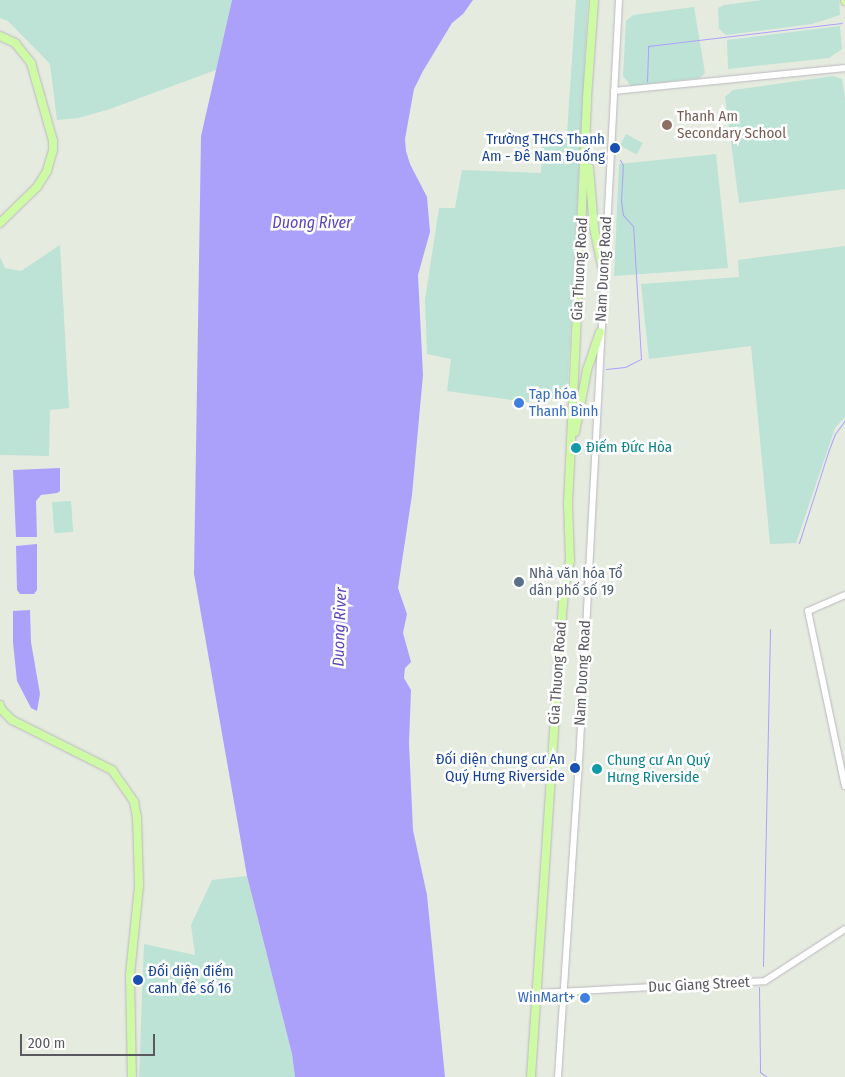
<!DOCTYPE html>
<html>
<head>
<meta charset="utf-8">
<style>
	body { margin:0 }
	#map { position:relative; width:845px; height:1077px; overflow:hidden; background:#e6ebe0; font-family:"Fira Sans Condensed",sans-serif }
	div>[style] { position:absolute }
	.green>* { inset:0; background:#bde2d6; transform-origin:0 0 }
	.water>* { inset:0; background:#aca1fa }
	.stream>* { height:1px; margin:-0.5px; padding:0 0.5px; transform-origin:0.5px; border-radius:0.5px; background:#aca1fa }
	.roads { filter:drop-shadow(0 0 1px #bab8be) drop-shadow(0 0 1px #bab8be) }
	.minor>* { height:6px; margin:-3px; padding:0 3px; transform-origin:3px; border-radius:3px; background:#fff }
	.major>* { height:8px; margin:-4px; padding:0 4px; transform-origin:4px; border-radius:4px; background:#cefaa6 }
	.dots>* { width:14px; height:14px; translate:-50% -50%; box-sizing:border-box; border:2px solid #fff; border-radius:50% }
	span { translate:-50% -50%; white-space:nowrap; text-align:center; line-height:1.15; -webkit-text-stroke:5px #fff; paint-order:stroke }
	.education-label { font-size:15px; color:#785e54 }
	.left { translate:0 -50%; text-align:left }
	.transit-label { font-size:15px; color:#164399 }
	.right { translate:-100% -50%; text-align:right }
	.street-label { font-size:15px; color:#5b5960 }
	.shop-label { font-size:15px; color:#366cbe }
	.culture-label { font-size:15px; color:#0d838f }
	.service-label { font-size:15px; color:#4e5e75 }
	.water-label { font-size:16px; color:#5d46bb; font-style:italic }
	.scale { position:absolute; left:20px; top:1034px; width:135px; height:22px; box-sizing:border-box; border:2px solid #5b5960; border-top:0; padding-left:6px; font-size:15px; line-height:18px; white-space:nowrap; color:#5b5960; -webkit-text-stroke:4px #fff; paint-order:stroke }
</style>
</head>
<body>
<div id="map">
	<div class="green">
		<div style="clip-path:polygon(0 0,232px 0,216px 70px,107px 110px,78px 118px,57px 120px,50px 64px,8px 21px,0 18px)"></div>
		<div style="clip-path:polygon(576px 0,588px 0,567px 397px,527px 402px,447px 391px,451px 359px,427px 354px,425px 300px,439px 208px,455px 208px,462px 170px,541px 173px,543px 136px,567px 133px)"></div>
		<div style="clip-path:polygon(762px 0,839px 0,840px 15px,812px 24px,726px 35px,719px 29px,718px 8px,724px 5px)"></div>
		<div style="clip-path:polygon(694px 7px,705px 73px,700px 78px,631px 86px,623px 76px,626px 21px,633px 15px)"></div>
		<div style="clip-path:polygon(840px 26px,842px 49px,829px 58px,728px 69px,727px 40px)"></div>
		<div style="clip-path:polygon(833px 76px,842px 79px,845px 99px,845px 189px,739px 203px,725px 97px,733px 90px)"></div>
		<div style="left:626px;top:134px;width:19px;height:13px;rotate:28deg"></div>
		<div style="clip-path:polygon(716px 154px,728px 268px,614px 276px,619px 164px)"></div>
		<div style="clip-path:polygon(60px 245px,69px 408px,50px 410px,49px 456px,0 455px,0 257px,5px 268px,21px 271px)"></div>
		<div style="clip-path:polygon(845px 246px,845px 417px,835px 428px,796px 543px,770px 544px,751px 346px,649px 359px,641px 284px,739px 277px,738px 260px)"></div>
		<div style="left:71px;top:501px;width:31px;height:19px;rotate:86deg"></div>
		<div style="clip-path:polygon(247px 876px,292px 1054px,295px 1077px,139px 1077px,144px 944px,195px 955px,191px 925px,212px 880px)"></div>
	</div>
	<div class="water">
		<div style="clip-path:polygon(232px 0,473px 0,463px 14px,452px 23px,423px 71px,414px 89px,405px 139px,406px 151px,410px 164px,427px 197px,430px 232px,418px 275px,423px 375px,412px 495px,398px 588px,407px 614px,403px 633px,411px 662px,405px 668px,404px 678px,411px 690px,409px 743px,413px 830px,427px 895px,445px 1077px,295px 1077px,292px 1054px,247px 876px,194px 574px,201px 136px)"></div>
		<div style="clip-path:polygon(60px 468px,60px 491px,57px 493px,41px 495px,36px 501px,37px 537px,16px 537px,13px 470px)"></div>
		<div style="clip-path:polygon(37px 544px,37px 590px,34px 594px,20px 594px,17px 590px,16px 546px)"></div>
		<div style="clip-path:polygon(30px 610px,31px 642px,40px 694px,37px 711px,31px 708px,17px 681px,13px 643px,13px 611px)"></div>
	</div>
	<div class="stream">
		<div style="left:647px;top:81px;width:35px;rotate:-88deg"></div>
		<div style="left:648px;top:46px;width:195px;rotate:-6.8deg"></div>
		<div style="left:606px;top:369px;width:19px;rotate:-6deg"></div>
		<div style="left:625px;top:367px;width:18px;rotate:-27deg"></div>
		<div style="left:641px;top:359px;width:133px;rotate:-93.4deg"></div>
		<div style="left:633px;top:226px;width:15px;rotate:-132deg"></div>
		<div style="left:623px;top:215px;width:14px;rotate:-98deg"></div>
		<div style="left:621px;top:201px;width:36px;rotate:-87deg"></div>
		<div style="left:623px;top:165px;width:6px;rotate:-121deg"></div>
		<div style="left:799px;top:543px;width:96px;rotate:-72.3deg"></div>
		<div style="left:828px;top:452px;width:19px;rotate:-69deg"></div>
		<div style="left:835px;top:434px;width:17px;rotate:-54deg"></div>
		<div style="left:763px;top:966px;width:337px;rotate:-88.8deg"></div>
		<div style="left:759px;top:987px;width:85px;rotate:89.3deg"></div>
		<div style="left:760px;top:1072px;width:9px;rotate:36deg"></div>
	</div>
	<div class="roads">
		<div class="minor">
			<div style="left:614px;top:91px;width:232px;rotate:-5.7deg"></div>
			<div style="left:845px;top:595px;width:40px;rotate:156.6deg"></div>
			<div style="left:808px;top:611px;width:179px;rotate:78.1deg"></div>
			<div style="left:537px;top:993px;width:228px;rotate:-3deg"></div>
			<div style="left:765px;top:981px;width:95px;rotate:-33deg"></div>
			<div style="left:558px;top:1077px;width:334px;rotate:-86.2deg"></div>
			<div style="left:580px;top:744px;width:745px;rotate:-87deg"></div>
		</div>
		<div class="major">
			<div style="left:845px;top:0;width:1px;rotate:90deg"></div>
			<div style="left:0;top:36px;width:17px;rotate:25deg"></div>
			<div style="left:15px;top:43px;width:26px;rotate:51deg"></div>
			<div style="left:31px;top:63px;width:81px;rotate:74.2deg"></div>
			<div style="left:53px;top:141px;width:9px;rotate:90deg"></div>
			<div style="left:53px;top:150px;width:22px;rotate:106deg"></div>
			<div style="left:47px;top:171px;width:19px;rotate:122deg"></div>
			<div style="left:37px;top:187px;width:52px;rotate:135.8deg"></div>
			<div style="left:589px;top:168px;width:60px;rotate:85.2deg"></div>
			<div style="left:594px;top:228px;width:48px;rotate:78deg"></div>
			<div style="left:575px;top:432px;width:63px;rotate:-79deg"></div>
			<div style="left:587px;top:370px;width:40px;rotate:-71.1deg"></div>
			<div style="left:0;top:705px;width:4px;rotate:76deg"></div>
			<div style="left:1px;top:709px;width:16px;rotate:45deg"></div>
			<div style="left:12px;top:720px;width:112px;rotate:26.6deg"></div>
			<div style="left:112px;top:770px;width:39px;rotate:55deg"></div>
			<div style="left:134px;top:802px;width:15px;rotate:79deg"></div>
			<div style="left:137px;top:817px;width:69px;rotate:88.3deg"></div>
			<div style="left:139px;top:886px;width:89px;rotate:95.8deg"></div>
			<div style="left:130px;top:975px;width:102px;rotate:88.9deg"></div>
			<div style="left:531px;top:1077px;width:437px;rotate:-86.2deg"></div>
			<div style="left:560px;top:641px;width:50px;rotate:-85.4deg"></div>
			<div style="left:564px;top:591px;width:31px;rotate:-79deg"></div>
			<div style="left:570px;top:561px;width:57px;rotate:-92deg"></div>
			<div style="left:568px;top:504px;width:406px;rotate:-87.3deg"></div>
			<div style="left:587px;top:98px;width:98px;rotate:-85.9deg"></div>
		</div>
	</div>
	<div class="dots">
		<div style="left:667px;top:125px;background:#8d6e63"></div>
		<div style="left:615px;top:148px;background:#1a4fb4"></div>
		<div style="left:519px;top:403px;background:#3f7fe0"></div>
		<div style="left:576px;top:448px;background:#0f9aa8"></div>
		<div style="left:519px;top:582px;background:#5c6f8a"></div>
		<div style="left:575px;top:768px;background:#1a4fb4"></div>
		<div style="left:597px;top:769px;background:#0f9aa8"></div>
		<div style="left:138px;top:980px;background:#1a4fb4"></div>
		<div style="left:585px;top:998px;background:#3f7fe0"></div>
	</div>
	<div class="education-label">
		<span class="left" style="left:677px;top:125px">Thanh Am<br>Secondary School</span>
	</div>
	<div class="transit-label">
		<span class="right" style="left:605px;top:148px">Trường THCS Thanh<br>Am - Đê Nam Đuống</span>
		<span class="right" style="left:565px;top:768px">Đối diện chung cư An<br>Quý Hưng Riverside</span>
		<span class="left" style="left:148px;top:980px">Đối diện điếm<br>canh đê số 16</span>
	</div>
	<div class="street-label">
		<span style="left:580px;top:269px;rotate:-87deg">Gia Thuong Road</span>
		<span style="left:604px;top:269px;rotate:-87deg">Nam Duong Road</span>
		<span style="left:558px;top:673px;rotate:-86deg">Gia Thuong Road</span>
		<span style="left:583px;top:673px;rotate:-87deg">Nam Duong Road</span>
		<span style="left:699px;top:985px;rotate:-3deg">Duc Giang Street</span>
	</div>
	<div class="shop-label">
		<span class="left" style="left:529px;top:403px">Tạp hóa<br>Thanh Bình</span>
		<span class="right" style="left:575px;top:998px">WinMart+</span>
	</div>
	<div class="culture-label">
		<span class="left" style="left:586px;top:448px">Điếm Đức Hòa</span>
		<span class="left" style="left:607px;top:769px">Chung cư An Quý<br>Hưng Riverside</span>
	</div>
	<div class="service-label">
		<span class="left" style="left:529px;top:582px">Nhà văn hóa Tổ<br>dân phố số 19</span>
	</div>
	<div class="water-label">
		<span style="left:312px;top:223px">Duong River</span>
		<span style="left:340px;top:627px;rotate:-88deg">Duong River</span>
	</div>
	<div class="scale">200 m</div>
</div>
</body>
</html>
